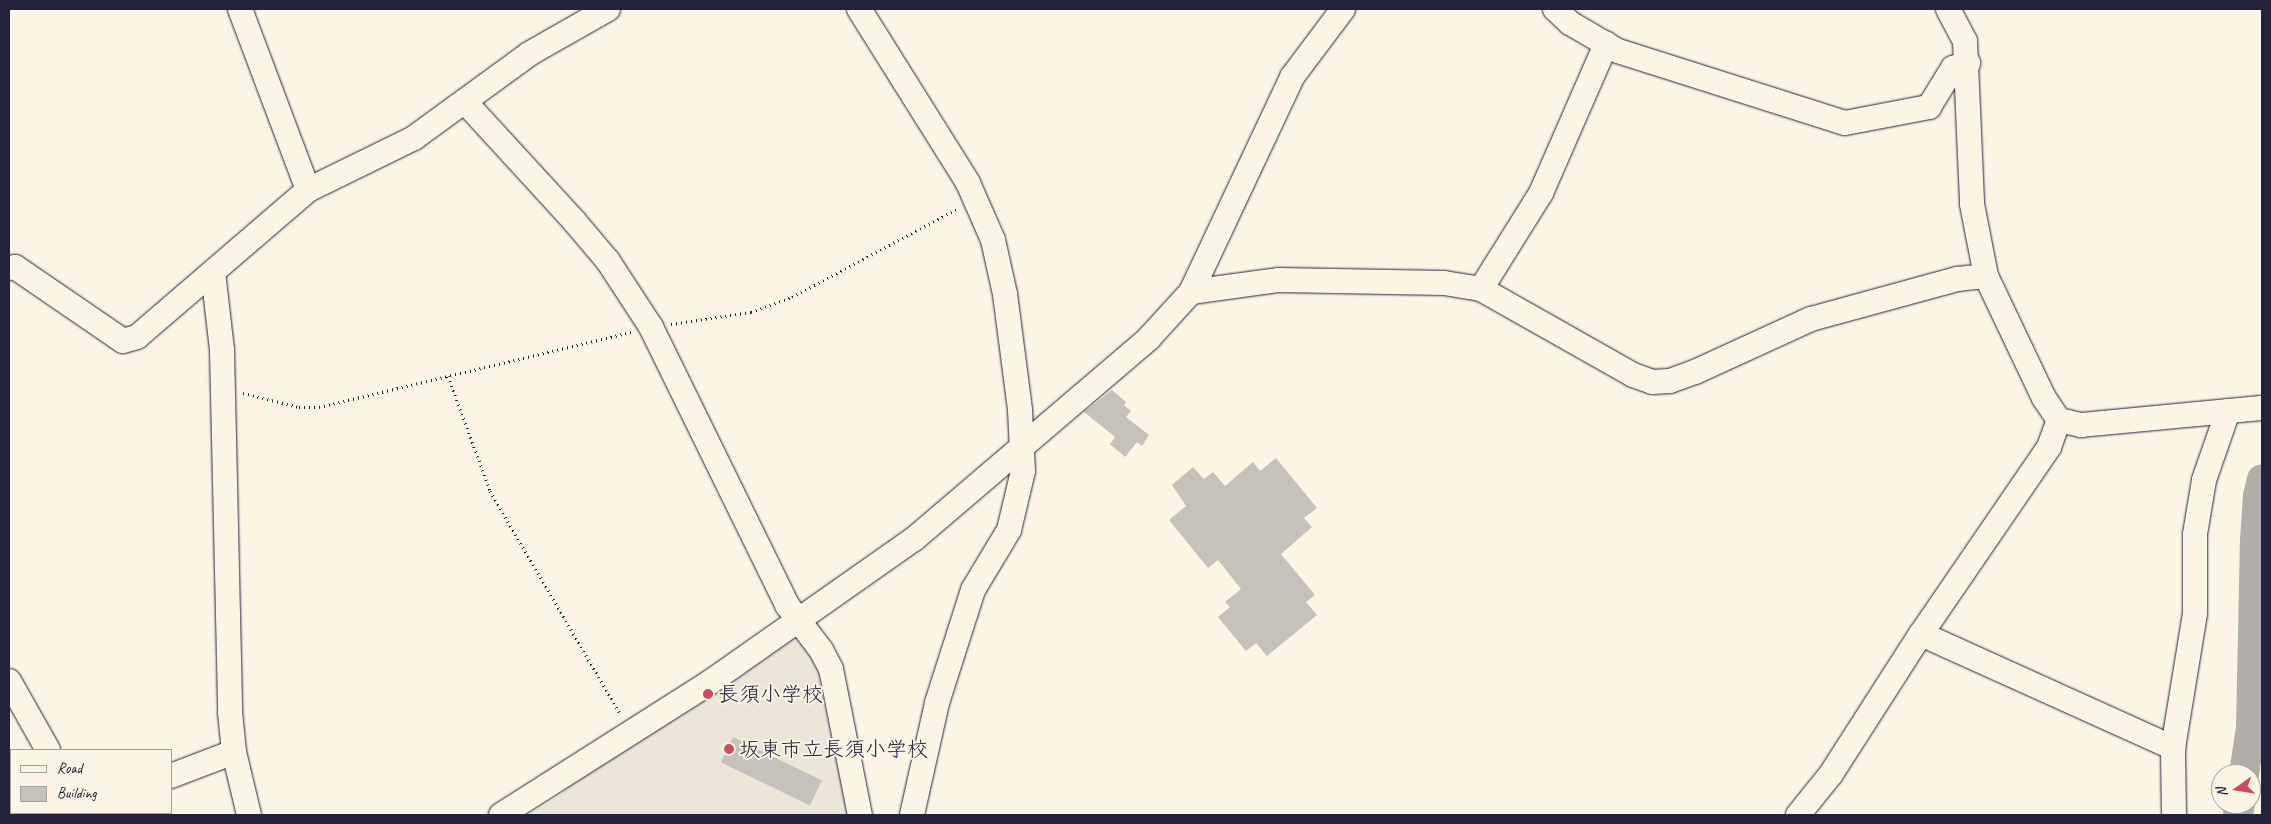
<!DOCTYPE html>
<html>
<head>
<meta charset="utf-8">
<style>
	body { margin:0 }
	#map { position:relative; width:2271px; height:824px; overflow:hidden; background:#fcf5e5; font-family:Caveat,"Klee One",sans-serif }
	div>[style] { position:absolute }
	.built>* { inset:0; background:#ece5d8 }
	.river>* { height:30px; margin:-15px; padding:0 15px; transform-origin:15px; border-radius:15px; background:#b2adab }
	.building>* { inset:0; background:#c6c1bb; transform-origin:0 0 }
	.path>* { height:3px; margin-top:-1.5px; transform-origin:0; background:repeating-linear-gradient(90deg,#22223b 0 1px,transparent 0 5px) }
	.roads { filter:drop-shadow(0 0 1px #22223b) drop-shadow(0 0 1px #22223b) }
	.minor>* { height:24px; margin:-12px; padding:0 12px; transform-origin:12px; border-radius:12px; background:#fcf5e5 }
	.dots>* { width:14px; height:14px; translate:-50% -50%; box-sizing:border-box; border:2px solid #fcf5e5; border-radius:50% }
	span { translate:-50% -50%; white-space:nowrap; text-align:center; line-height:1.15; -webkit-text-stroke:4px #fcf5e5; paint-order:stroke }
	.poi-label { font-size:21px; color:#22223b }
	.left { translate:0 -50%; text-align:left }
	.frame { position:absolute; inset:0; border:10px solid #22223b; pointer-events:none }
	.legend { position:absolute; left:10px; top:749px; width:162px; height:65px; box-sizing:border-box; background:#fcf5e5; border:1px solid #a5a1a1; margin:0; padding:6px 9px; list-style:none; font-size:15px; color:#22223b }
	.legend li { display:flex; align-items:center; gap:10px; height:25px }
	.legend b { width:25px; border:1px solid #a5a1a1 }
	.north { position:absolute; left:2211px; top:764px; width:50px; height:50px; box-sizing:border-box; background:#fcf5e5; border:1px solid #a5a1a1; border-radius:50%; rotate:257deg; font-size:14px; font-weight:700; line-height:20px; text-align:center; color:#22223b }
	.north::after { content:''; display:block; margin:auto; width:18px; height:22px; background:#d1495b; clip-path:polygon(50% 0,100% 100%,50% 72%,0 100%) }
</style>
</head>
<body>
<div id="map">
	<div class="built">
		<div style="clip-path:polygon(792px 635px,803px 637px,822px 675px,852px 815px,528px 815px,563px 793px,568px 784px)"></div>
	</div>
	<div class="river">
		<div style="left:2244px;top:774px;width:47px;rotate:-81.3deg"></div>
		<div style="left:2251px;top:728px;width:187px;rotate:-88.8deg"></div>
		<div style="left:2255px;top:541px;width:45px;rotate:-86.2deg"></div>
		<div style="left:2258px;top:496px;width:17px;rotate:-77deg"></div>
		<div style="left:2238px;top:815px;width:11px;rotate:-80deg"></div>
	</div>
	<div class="building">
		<div style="clip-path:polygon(1112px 390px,1126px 402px,1124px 405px,1131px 411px,1126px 417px,1149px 435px,1142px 446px,1137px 442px,1125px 457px,1110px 444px,1115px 437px,1084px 412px)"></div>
		<div style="clip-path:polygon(1276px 458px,1317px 508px,1304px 518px,1312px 527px,1281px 554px,1315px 595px,1306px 602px,1317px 615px,1267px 656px,1256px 643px,1246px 651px,1218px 617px,1230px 607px,1225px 602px,1241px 589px,1218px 560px,1208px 568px,1169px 520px,1186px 506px,1172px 485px,1193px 467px,1204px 479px,1213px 472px,1225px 486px,1253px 462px,1260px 471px)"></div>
		<div style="left:733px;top:737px;width:99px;height:28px;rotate:26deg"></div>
	</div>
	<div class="path">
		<div style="left:671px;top:324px;width:81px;rotate:-8.5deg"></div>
		<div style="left:751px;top:312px;width:44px;rotate:-20.1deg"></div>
		<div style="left:792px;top:297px;width:189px;rotate:-28.1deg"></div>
		<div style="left:448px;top:376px;width:122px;rotate:69.9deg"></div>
		<div style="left:490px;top:491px;width:259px;rotate:59.7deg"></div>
		<div style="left:243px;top:393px;width:58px;rotate:14deg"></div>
		<div style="left:299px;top:407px;width:20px"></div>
		<div style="left:319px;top:407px;width:321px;rotate:-13.5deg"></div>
	</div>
	<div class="roads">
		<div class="minor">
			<div style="left:240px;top:9px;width:193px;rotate:69.4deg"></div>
			<div style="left:859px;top:9px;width:205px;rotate:57.9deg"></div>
			<div style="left:968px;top:183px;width:62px;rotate:66.3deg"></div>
			<div style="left:993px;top:240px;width:55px;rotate:77.5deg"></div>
			<div style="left:1005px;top:294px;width:117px;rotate:82.6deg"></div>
			<div style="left:1020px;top:410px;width:61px;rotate:87.2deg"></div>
			<div style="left:1023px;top:471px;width:61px;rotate:103.3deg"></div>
			<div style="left:1009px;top:530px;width:70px;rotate:121deg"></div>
			<div style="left:973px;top:590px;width:119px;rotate:107.7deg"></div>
			<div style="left:937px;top:703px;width:115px;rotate:102.6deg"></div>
			<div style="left:1555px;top:9px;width:21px;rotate:43deg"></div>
			<div style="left:1570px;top:23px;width:56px;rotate:30.3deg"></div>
			<div style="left:1618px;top:51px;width:238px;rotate:17.6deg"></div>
			<div style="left:1845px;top:123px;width:86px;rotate:-10.8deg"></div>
			<div style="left:1929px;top:107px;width:46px;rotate:-58.4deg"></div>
			<div style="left:1953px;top:68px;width:16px;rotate:-18deg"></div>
			<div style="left:1948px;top:9px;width:36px;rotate:62deg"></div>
			<div style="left:1965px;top:41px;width:163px;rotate:87.5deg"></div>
			<div style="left:1972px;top:204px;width:73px;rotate:79deg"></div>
			<div style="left:1986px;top:276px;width:135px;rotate:64.6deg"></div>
			<div style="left:2044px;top:398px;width:27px;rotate:56deg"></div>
			<div style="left:2059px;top:420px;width:23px;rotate:13deg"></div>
			<div style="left:2081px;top:425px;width:182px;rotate:-5.4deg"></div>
			<div style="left:466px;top:103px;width:161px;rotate:47.5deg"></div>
			<div style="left:575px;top:222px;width:51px;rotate:49.8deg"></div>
			<div style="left:608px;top:261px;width:79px;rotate:56.9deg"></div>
			<div style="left:651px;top:327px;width:309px;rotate:63.9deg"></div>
			<div style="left:787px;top:605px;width:56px;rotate:52.9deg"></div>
			<div style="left:821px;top:650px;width:21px;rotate:62deg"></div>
			<div style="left:831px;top:669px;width:149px;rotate:78.8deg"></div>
			<div style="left:9px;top:268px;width:6px;rotate:-9deg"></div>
			<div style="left:15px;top:267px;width:131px;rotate:34.4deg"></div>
			<div style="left:123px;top:341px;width:15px;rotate:-16deg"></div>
			<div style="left:137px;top:337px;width:225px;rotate:-40.7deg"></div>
			<div style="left:308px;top:190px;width:118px;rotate:-26.1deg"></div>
			<div style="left:414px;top:138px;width:142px;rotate:-36.1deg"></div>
			<div style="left:529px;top:54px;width:91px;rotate:-29.7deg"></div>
			<div style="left:213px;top:272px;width:79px;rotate:83.4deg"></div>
			<div style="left:222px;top:350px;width:362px;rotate:88.7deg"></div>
			<div style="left:230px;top:712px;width:40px;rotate:84.3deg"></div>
			<div style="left:234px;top:752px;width:65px;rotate:76.6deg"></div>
			<div style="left:1481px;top:289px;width:113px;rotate:-58deg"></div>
			<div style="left:1541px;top:193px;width:163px;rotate:-66.4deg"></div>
			<div style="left:1191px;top:292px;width:89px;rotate:-7.8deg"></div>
			<div style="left:1279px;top:280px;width:165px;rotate:1deg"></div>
			<div style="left:1444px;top:283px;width:37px;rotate:9deg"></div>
			<div style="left:1481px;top:289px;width:175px;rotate:29.5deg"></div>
			<div style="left:1633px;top:375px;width:20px;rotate:20deg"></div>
			<div style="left:1652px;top:382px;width:18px;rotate:-3deg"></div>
			<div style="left:1670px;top:381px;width:27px;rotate:-20deg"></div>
			<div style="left:1695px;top:372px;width:128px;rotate:-24.6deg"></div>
			<div style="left:1811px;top:319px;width:151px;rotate:-15.3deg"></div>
			<div style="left:1957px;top:279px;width:29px;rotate:-6deg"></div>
			<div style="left:1921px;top:634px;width:277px;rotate:24.3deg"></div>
			<div style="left:9px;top:681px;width:79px;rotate:60.5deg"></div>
			<div style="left:171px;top:776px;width:67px;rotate:-20.9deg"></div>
			<div style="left:82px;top:815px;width:2px;rotate:-90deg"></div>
			<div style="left:501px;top:815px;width:246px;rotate:-32.4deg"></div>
			<div style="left:709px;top:683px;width:251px;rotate:-35.1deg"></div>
			<div style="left:914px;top:539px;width:309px;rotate:-40.5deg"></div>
			<div style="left:1149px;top:338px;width:62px;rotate:-47.6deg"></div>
			<div style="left:1191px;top:292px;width:238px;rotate:-64.8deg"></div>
			<div style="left:1292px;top:77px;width:85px;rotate:-53.1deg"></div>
			<div style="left:1798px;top:815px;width:53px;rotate:-51.2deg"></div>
			<div style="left:1831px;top:774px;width:166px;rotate:-57.3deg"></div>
			<div style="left:1921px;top:634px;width:227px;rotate:-55.6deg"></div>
			<div style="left:2049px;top:447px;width:29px;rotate:-70deg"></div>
			<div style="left:2174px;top:815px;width:67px;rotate:-90.9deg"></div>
			<div style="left:2173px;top:748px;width:137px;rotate:-80.7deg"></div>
			<div style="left:2195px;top:613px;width:79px;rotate:-90deg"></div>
			<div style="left:2195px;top:534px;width:55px;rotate:-80.5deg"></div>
			<div style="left:2204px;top:480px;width:73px;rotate:-70.8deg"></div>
		</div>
	</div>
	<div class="dots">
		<div style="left:708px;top:694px;background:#d1495b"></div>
		<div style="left:729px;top:749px;background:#d1495b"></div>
	</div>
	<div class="poi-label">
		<span class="left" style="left:718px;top:694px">長須小学校</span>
		<span class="left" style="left:739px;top:749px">坂東市立長須小学校</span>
	</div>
	<div class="frame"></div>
	<ul class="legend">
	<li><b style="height:6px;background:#fcf5e5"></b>Road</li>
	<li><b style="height:14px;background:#c6c1bb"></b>Building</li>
	</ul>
	<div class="north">N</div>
</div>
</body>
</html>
